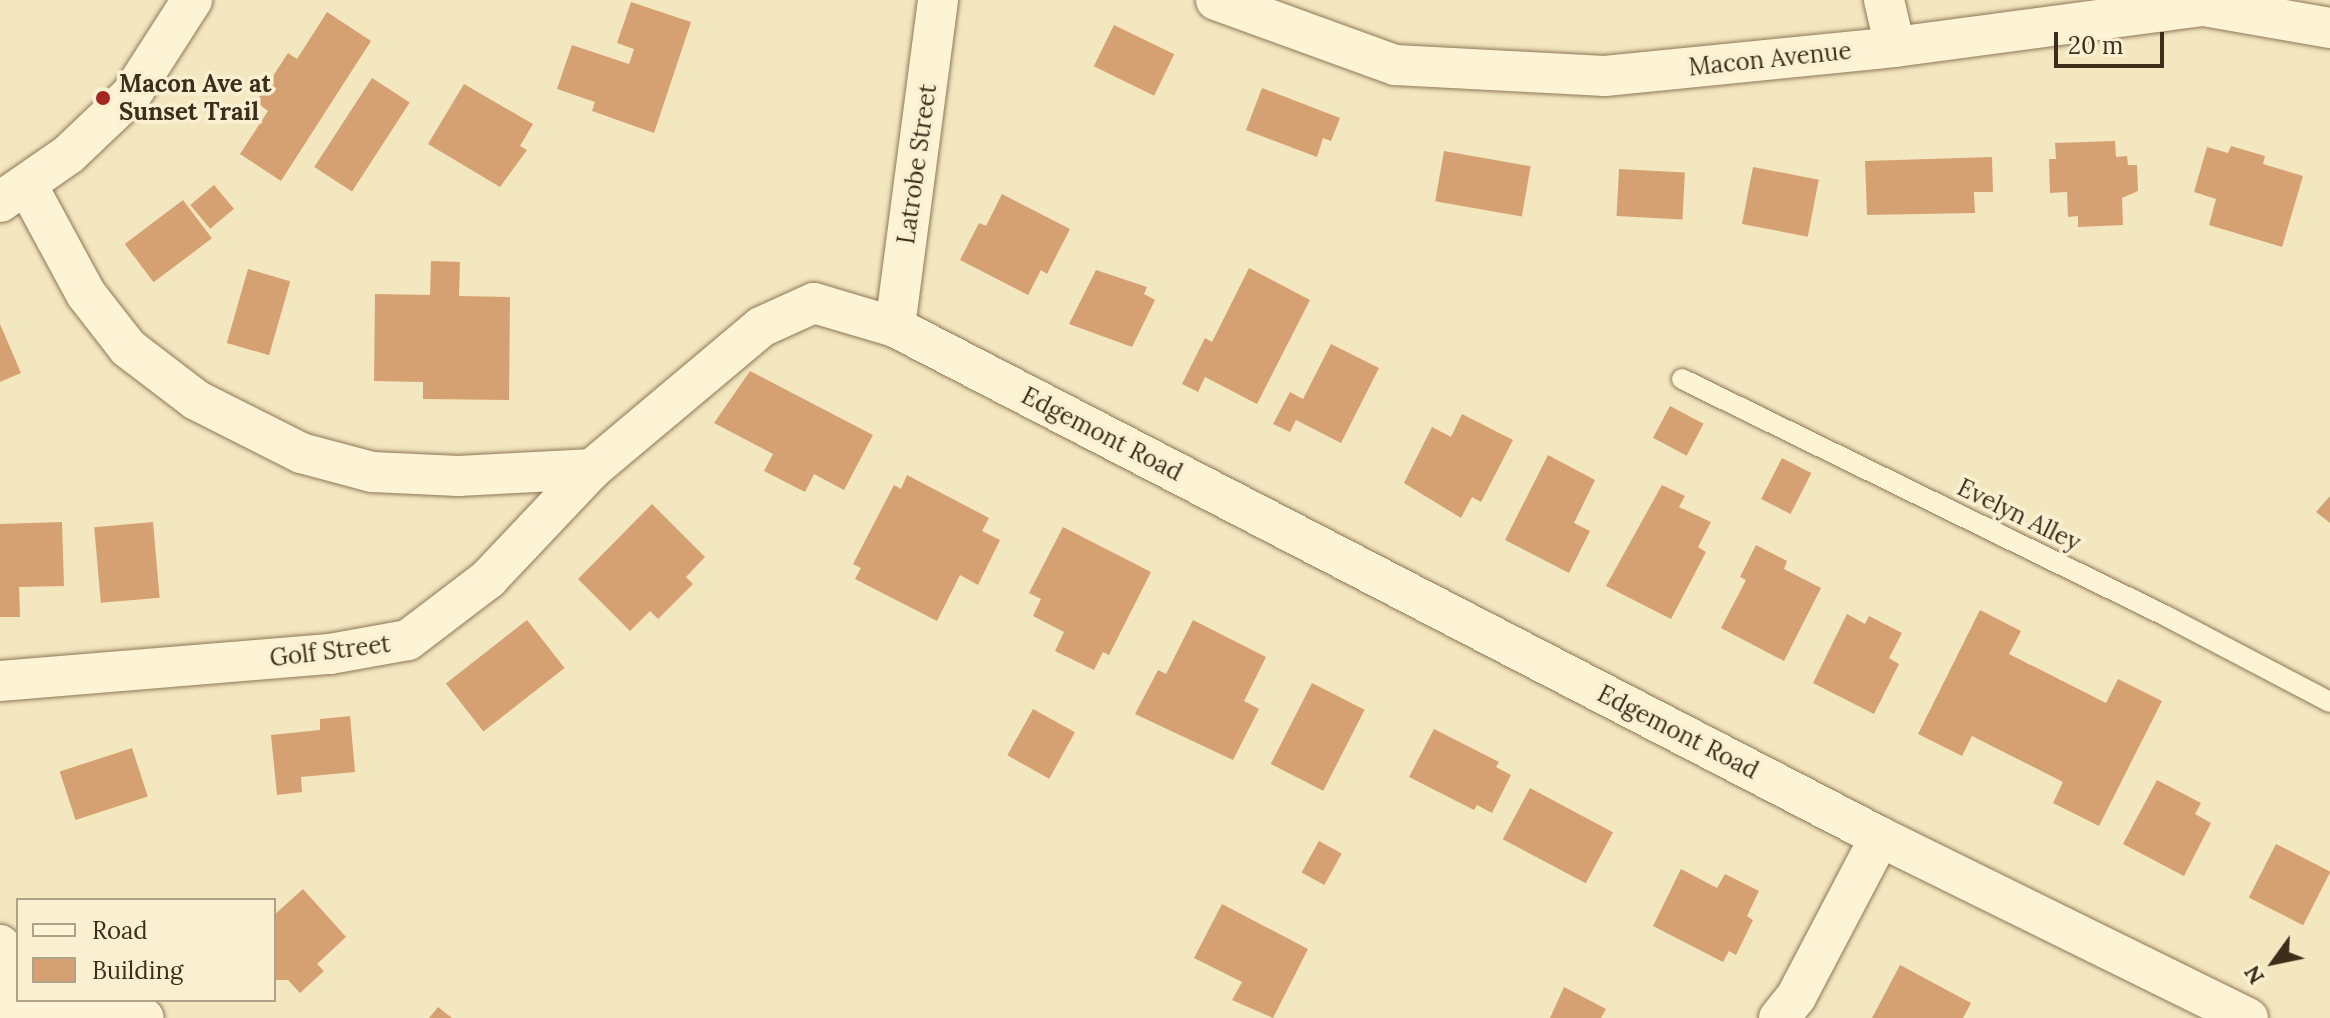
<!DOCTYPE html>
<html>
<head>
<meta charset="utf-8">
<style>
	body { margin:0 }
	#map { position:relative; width:2330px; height:1018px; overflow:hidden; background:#f3e7c0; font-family:Lora,serif }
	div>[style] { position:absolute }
	.building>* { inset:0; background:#d6a172; transform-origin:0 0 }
	.roads { filter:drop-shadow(0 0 2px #8f7756) drop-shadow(0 0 2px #8f7756) }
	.service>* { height:20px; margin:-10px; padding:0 10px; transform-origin:10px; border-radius:10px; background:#fdf3d5 }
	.minor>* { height:40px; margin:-20px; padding:0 20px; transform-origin:20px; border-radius:20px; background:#fdf3d5 }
	.dots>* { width:22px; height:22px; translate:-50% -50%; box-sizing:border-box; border:4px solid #faf0d1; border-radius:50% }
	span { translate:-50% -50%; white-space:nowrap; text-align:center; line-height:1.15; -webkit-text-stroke:7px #faf0d1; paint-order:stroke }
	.street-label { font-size:24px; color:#3d2e1c }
	.poi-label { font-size:24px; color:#3d2e1c; font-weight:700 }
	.left { translate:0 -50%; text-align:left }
	.legend { position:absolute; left:16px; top:898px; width:260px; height:104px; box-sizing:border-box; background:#faf0d1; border:2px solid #aea289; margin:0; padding:10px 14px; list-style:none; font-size:24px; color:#3d2e1c }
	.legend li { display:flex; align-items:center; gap:16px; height:40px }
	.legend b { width:40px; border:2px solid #aea289 }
	.north { position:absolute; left:2234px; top:922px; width:80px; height:80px; -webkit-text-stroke:6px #faf0d1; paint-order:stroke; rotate:237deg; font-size:22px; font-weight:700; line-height:32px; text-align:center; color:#3d2e1c }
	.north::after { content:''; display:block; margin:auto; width:28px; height:36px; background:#3d2e1c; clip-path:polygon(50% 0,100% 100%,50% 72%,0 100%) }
	.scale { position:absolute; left:2054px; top:32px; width:110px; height:36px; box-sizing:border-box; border:4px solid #3d2e1c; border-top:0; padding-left:10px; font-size:24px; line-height:28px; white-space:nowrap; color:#3d2e1c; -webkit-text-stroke:6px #faf0d1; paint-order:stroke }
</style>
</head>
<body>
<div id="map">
	<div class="building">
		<div style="clip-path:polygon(631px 2px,691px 22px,654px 133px,592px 111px,595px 102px,557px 89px,572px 45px,629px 64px,634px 49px,617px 43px)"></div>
		<div style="clip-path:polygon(327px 12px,371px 41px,281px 181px,240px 154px,268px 111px,256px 102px,288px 53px,297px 59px)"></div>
		<div style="left:1114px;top:25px;width:67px;height:46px;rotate:26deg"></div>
		<div style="left:372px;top:78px;width:45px;height:106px;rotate:33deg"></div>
		<div style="clip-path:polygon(464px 84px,533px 124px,520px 146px,527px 150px,500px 187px,428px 144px)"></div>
		<div style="clip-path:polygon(1262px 88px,1340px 118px,1331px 141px,1323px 138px,1317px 157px,1246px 130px)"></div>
		<div style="clip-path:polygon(2115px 141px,2116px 157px,2127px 156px,2128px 165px,2137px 165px,2138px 191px,2122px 198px,2123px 225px,2078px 227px,2078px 216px,2068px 217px,2067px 192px,2050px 193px,2049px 159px,2056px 159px,2055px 143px)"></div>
		<div style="clip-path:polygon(2231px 146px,2265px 156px,2263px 164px,2303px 176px,2282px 247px,2209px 225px,2216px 199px,2194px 192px,2207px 147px,2228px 153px)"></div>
		<div style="left:1444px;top:151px;width:88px;height:51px;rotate:10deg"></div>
		<div style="clip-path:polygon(1992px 157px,1993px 192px,1974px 192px,1975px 213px,1867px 215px,1865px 161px)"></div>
		<div style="left:1753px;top:167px;width:67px;height:58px;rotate:11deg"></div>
		<div style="left:1619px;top:169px;width:66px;height:47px;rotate:3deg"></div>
		<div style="left:214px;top:185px;width:31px;height:31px;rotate:50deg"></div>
		<div style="clip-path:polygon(1002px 194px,1070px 229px,1047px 274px,1041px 270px,1028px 295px,960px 260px,979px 223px,986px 226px)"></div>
		<div style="left:183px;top:200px;width:48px;height:73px;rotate:53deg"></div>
		<div style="clip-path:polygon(431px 261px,460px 262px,459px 296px,510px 297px,509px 400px,423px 399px,423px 382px,374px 381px,375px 294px,430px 295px)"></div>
		<div style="clip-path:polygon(1249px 268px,1310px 300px,1257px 404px,1205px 377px,1198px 392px,1182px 384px,1205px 338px,1212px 342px)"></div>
		<div style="left:248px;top:269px;width:44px;height:77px;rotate:16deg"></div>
		<div style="clip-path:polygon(1096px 270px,1147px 287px,1144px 294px,1155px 300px,1132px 347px,1069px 324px)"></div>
		<div style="clip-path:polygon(0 324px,21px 373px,0 382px)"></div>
		<div style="clip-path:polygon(1331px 344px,1379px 368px,1341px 443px,1296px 420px,1290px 432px,1273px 424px,1290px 392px,1303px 399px)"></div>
		<div style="clip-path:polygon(750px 371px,873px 435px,844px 490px,814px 474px,805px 492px,764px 471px,773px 454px,714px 423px)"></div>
		<div style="left:1670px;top:406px;width:38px;height:36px;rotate:28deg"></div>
		<div style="clip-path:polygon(1462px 414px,1513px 440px,1481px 502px,1472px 497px,1461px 518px,1404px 483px,1432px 427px,1451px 437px)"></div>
		<div style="clip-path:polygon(1548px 455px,1595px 480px,1574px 523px,1590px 531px,1569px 573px,1505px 540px)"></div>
		<div style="left:1782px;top:458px;width:33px;height:46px;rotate:27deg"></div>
		<div style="clip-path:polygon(907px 475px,989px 518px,982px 531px,1000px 540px,978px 585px,960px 575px,937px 621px,855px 579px,861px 568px,853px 564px,894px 485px,901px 489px)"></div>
		<div style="clip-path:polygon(1662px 485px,1685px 496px,1679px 507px,1711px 522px,1698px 547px,1706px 552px,1671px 619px,1606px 586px)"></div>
		<div style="clip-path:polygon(2330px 496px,2330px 523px,2316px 512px)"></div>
		<div style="clip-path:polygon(652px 504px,705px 557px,686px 577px,693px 584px,658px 619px,650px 611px,630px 631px,578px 579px)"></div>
		<div style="clip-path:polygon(62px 522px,64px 586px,19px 587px,20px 617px,0 617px,0 524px)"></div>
		<div style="left:153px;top:522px;width:76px;height:59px;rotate:85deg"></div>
		<div style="clip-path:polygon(1063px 527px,1151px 572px,1109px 655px,1103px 652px,1094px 670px,1055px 651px,1064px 632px,1033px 616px,1041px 599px,1029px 593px)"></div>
		<div style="clip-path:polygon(1756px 545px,1787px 561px,1784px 569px,1821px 588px,1784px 661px,1721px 628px,1746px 580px,1740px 577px)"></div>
		<div style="clip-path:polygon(1980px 610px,2021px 631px,2009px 654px,2106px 703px,2118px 679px,2162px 701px,2099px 826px,2053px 803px,2063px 782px,1972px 736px,1962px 756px,1918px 734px)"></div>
		<div style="clip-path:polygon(1847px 614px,1865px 624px,1869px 616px,1902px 633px,1889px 658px,1899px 664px,1874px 714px,1813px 683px)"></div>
		<div style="left:527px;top:620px;width:61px;height:103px;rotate:52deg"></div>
		<div style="clip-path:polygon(1193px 620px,1266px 657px,1244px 701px,1259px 709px,1233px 760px,1135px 714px,1158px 670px,1166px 674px)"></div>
		<div style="left:1312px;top:683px;width:59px;height:91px;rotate:27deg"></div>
		<div style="left:1033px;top:709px;width:48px;height:53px;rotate:29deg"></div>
		<div style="clip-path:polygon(350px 716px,355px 772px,301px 777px,302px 792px,277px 795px,271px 735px,320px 730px,320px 719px)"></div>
		<div style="clip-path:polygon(1434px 729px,1499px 762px,1496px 767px,1511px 775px,1492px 813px,1477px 805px,1474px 810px,1409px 777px)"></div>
		<div style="left:132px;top:748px;width:51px;height:76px;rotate:72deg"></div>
		<div style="clip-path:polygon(2157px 780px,2201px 803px,2195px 814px,2211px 823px,2184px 876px,2123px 844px)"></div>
		<div style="left:1530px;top:788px;width:94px;height:58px;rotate:28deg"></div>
		<div style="left:1319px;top:841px;width:26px;height:36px;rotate:29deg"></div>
		<div style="left:2276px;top:844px;width:61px;height:60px;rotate:27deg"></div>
		<div style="clip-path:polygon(1681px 869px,1717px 888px,1725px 874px,1759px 891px,1747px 916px,1753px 920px,1736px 955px,1729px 951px,1723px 962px,1653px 926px)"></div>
		<div style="clip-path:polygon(303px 889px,346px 937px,317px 964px,324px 971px,300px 993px,288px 980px,274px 980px,274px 915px)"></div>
		<div style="clip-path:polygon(1222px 904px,1308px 949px,1273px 1018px,1232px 1000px,1242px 982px,1194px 958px)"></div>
		<div style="clip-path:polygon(1900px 965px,1971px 1003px,1963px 1018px,1872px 1018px)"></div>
		<div style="clip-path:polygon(1564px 987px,1606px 1009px,1601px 1018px,1550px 1018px)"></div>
		<div style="clip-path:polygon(438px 1007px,452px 1018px,429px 1018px)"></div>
	</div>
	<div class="roads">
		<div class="service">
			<div style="left:1682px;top:379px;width:539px;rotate:26.09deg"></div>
			<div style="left:2166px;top:616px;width:185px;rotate:27.7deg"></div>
		</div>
		<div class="minor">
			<div style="left:1216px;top:0;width:190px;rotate:20deg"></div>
			<div style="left:1395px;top:65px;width:210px;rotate:3deg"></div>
			<div style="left:1605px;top:76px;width:291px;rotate:-5.7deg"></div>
			<div style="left:1895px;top:47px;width:312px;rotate:-7.6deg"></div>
			<div style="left:2204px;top:6px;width:128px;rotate:9.9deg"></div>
			<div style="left:1884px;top:0;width:48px;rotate:76.8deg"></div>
			<div style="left:27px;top:185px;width:124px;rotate:61.6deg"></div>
			<div style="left:86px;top:294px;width:68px;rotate:52.1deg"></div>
			<div style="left:128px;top:348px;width:86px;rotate:37.4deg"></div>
			<div style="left:196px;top:400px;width:118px;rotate:26.8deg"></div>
			<div style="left:301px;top:453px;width:73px;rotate:15deg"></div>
			<div style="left:372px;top:472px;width:87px;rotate:2.6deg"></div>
			<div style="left:459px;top:476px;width:133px;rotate:-3deg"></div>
			<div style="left:592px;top:469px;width:221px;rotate:-40deg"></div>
			<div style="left:761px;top:327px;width:58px;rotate:-24.4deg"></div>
			<div style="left:814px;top:303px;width:84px;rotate:16.5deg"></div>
			<div style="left:895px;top:327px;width:1109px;rotate:27.37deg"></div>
			<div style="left:1880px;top:837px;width:410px;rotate:26.2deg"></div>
			<div style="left:0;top:202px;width:84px;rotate:-34.8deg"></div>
			<div style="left:69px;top:154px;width:86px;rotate:-43.6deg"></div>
			<div style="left:131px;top:95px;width:113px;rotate:-57.3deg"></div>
			<div style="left:895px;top:327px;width:330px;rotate:-82.5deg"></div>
			<div style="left:0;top:681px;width:331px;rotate:-4.7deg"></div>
			<div style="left:330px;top:654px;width:79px;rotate:-10.2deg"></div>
			<div style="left:408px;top:640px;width:101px;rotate:-37.3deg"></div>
			<div style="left:488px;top:579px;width:151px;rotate:-46.6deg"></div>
			<div style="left:0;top:945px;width:54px;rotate:73.9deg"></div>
			<div style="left:15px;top:997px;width:22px;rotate:106deg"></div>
			<div style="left:34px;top:1000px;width:111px;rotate:9.3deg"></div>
			<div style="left:1779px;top:1018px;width:27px;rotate:-51deg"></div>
			<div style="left:1796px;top:997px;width:181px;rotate:-62.3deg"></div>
		</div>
	</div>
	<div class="dots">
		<div style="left:103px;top:98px;background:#a6251e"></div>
	</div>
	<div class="street-label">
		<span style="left:1770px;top:59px;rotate:-6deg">Macon Avenue</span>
		<span style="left:917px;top:164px;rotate:-82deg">Latrobe Street</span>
		<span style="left:1102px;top:434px;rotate:27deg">Edgemont Road</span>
		<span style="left:2019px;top:515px;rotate:26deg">Evelyn Alley</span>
		<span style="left:330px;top:651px;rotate:-7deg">Golf Street</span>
		<span style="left:1678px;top:732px;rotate:27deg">Edgemont Road</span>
	</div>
	<div class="poi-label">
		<span class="left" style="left:119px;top:98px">Macon Ave at<br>Sunset Trail</span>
	</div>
	<ul class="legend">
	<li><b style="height:10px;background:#fdf3d5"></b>Road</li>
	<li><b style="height:22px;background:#d6a172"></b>Building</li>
	</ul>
	<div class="north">N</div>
	<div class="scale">20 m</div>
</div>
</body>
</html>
